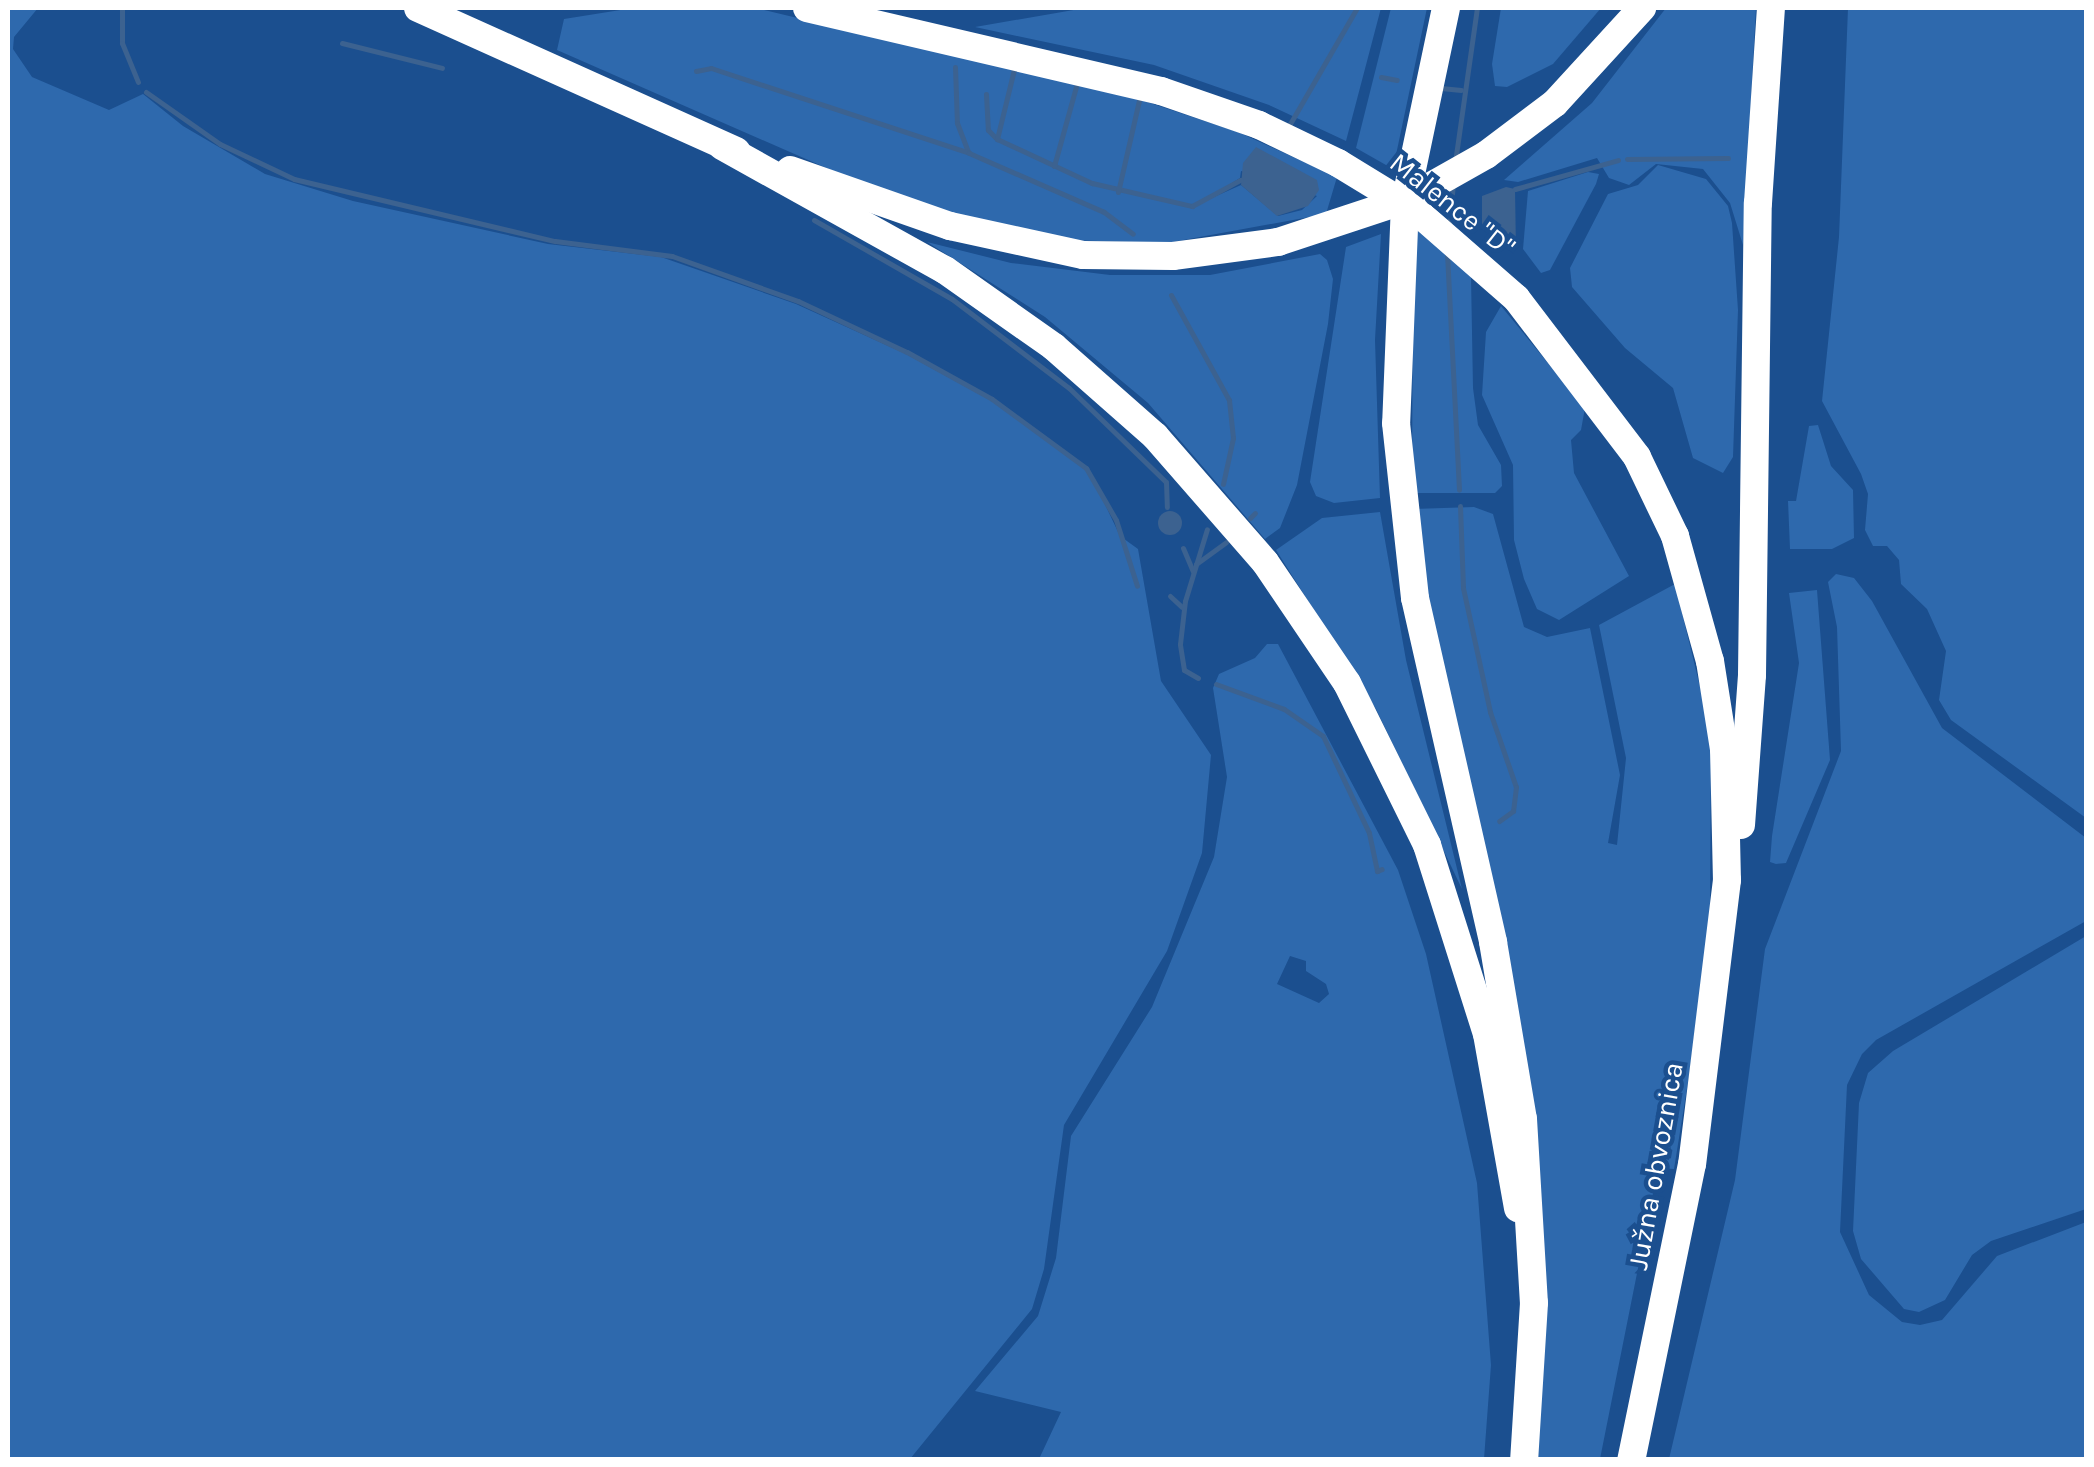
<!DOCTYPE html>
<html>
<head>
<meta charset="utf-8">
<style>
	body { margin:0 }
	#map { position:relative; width:2094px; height:1467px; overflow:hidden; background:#1b4f8f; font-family:Karla,sans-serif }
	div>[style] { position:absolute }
	.green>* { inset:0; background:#2e69ad }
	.water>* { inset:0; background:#3c6290 }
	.round { border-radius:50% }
	.stream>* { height:5px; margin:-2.5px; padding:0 2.5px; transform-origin:2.5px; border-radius:2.5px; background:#3c6290 }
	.highway>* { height:28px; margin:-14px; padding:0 14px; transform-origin:14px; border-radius:14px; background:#fff }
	span { translate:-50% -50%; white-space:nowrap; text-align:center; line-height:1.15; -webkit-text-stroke:9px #1b4f8f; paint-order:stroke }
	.street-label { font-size:28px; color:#fff }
	.frame { position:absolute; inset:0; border:10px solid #fff; pointer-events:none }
</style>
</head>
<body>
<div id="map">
	<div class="green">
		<div style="clip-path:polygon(8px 8px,38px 8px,14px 37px,13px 49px,32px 77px,109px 110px,143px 94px,183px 126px,265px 174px,353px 201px,548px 244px,661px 257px,796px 304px,906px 354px,990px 400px,1072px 457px,1092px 477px,1120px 536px,1138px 549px,1161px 681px,1211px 755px,1202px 853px,1167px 951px,1064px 1125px,1044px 1269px,1032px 1309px,910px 1459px,8px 1459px)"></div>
		<div style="clip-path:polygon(evenodd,633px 8px,756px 8px,1144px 101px,1238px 132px,1337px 177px,1326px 214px,1167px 243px,1063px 240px,978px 222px,863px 184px,557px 50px,564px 19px,633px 8px,1241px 171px,1317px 196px,1302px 210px,1278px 216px,1241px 185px,1196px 205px,1240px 178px,1241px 171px)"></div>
		<div style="clip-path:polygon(1085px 8px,1381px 8px,1346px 141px,1269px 105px,1154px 65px,975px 27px)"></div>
		<div style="clip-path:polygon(1391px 8px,1427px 8px,1393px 169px,1356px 148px)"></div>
		<div style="clip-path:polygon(1501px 8px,1601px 8px,1553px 64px,1507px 87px,1495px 86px,1492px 64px)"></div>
		<div style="clip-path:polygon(1666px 8px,1756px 8px,1743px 245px,1730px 203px,1703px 169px,1656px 164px,1629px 185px,1609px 178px,1597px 158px,1518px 182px,1504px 180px,1592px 103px)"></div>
		<div style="clip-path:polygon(1848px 8px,2086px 8px,2086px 818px,1951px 720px,1939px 700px,1946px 651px,1927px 609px,1901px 584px,1899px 560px,1887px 546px,1873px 546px,1865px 530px,1868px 494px,1861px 474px,1822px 401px,1839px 237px)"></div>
		<div style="clip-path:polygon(1658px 165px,1706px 179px,1728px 206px,1732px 223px,1738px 310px,1733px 457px,1723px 473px,1693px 458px,1673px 388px,1625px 348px,1572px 287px,1570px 268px,1608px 194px,1638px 185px)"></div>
		<div style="clip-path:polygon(1588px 172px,1599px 174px,1596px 184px,1550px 270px,1541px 273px,1523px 249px,1528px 191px)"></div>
		<div style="clip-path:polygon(1413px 227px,1471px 276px,1473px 388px,1478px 425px,1501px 465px,1502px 486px,1495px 493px,1412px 493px)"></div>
		<div style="clip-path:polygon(1381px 234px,1375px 340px,1380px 498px,1334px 503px,1316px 496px,1310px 482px,1346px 247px)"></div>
		<div style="clip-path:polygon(927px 242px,1011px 263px,1110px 275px,1210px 275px,1320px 254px,1327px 260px,1333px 279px,1328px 324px,1297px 485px,1280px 528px,1265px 539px,1148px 403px,1045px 317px)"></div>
		<div style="clip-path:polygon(1501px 306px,1585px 408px,1581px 430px,1571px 440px,1574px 473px,1629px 576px,1559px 620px,1537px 609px,1524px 579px,1514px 540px,1513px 465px,1482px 395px,1486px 332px)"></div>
		<div style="clip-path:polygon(1818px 425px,1831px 466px,1853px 490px,1854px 538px,1832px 549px,1790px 549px,1788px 501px,1796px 501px,1809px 426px)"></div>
		<div style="clip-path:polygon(1474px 507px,1493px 514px,1524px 627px,1547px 637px,1590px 628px,1620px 775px,1608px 843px,1617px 845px,1626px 758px,1599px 625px,1675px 584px,1711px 732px,1710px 912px,1689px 1076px,1674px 1169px,1658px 1168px,1600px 1459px,1535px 1459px,1546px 1302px,1534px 1112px,1506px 946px,1442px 670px,1413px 509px)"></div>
		<div style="clip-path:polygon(1380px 512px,1406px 660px,1462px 889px,1376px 709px,1276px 550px,1322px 518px)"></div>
		<div style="clip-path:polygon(1836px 574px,1854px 578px,1872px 601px,1942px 728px,2086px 838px,2086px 921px,1876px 1040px,1862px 1054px,1847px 1085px,1840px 1232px,1869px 1295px,1902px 1322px,1920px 1325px,1942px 1320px,1997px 1256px,2086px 1222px,2086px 1459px,1669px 1459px,1735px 1180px,1765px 949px,1841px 751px,1837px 627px,1828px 582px)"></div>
		<div style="clip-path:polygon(1817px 590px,1830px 760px,1786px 863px,1776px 864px,1770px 862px,1772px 836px,1799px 663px,1789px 593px)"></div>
		<div style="clip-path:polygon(evenodd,1267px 644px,1278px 644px,1398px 870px,1426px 954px,1477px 1183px,1491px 1365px,1484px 1459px,1039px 1459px,1061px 1412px,975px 1391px,1038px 1316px,1056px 1258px,1071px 1136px,1152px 1007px,1214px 857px,1227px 777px,1213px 688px,1219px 674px,1255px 658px,1267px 644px,1290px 956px,1306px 961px,1306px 971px,1326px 984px,1329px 994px,1319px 1003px,1277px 984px,1290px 956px)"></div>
		<div style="clip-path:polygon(2086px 936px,2086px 1209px,1991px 1241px,1972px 1255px,1945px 1300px,1919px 1312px,1904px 1309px,1861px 1259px,1853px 1231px,1859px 1103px,1868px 1073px,1893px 1051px)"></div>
	</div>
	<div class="water">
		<div style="clip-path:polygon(1256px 147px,1317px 180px,1319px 190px,1308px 206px,1277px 216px,1241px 185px,1243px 163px)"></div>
		<div style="clip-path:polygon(1506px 187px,1515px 189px,1516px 250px,1482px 228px,1482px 196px)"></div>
		<div class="round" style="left:1158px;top:511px;width:24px;height:24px"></div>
	</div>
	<div class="stream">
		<div style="left:122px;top:8px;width:35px;rotate:90deg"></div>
		<div style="left:122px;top:43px;width:42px;rotate:67.7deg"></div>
		<div style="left:342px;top:43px;width:103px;rotate:14deg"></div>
		<div style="left:955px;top:67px;width:56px;rotate:88deg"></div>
		<div style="left:957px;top:123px;width:31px;rotate:69deg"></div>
		<div style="left:696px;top:71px;width:15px;rotate:-11deg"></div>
		<div style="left:711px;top:68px;width:272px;rotate:18.2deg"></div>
		<div style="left:969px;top:153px;width:147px;rotate:23.6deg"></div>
		<div style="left:1104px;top:212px;width:36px;rotate:37deg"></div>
		<div style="left:1381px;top:77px;width:16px;rotate:11deg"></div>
		<div style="left:1441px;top:88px;width:20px;rotate:6deg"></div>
		<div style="left:146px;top:92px;width:90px;rotate:35.1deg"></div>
		<div style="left:220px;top:144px;width:82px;rotate:25.3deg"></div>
		<div style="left:294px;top:179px;width:268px;rotate:13.4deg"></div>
		<div style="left:555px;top:241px;width:118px;rotate:7.3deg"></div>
		<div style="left:672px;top:256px;width:134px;rotate:19.7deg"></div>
		<div style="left:798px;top:301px;width:120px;rotate:25.1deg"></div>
		<div style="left:907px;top:352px;width:97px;rotate:28.9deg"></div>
		<div style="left:992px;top:399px;width:117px;rotate:36.3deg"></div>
		<div style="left:1086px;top:468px;width:60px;rotate:60deg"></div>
		<div style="left:1116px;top:520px;width:69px;rotate:72.3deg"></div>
		<div style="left:986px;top:94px;width:36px;rotate:87deg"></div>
		<div style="left:988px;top:130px;width:13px;rotate:45deg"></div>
		<div style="left:997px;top:139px;width:105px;rotate:24.9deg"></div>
		<div style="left:1092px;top:183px;width:103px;rotate:13deg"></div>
		<div style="left:1192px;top:206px;width:55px;rotate:-28.4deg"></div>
		<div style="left:1287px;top:129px;width:140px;rotate:-60deg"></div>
		<div style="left:997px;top:139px;width:72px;rotate:-76.3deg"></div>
		<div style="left:1627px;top:159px;width:101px;rotate:-0.6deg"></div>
		<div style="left:1455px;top:162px;width:156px;rotate:-81.9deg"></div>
		<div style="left:1054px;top:166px;width:86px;rotate:-74.5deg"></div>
		<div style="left:1515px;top:189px;width:107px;rotate:-15.7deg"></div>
		<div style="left:1118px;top:192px;width:94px;rotate:-77.1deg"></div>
		<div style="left:814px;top:220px;width:159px;rotate:29.8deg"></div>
		<div style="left:952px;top:299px;width:147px;rotate:37.3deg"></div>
		<div style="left:1069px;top:388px;width:135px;rotate:44.1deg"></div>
		<div style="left:1166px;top:482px;width:25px;rotate:88deg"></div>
		<div style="left:1449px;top:227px;width:44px;rotate:-84.8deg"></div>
		<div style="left:1447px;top:253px;width:237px;rotate:87.1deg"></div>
		<div style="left:1171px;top:295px;width:120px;rotate:61.1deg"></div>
		<div style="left:1229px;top:400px;width:38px;rotate:84deg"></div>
		<div style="left:1233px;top:438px;width:47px;rotate:102.3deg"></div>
		<div style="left:1460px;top:506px;width:82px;rotate:87.9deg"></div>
		<div style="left:1463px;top:588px;width:127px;rotate:77.7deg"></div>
		<div style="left:1490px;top:712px;width:79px;rotate:70.9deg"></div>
		<div style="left:1516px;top:787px;width:24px;rotate:97deg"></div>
		<div style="left:1513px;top:811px;width:17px;rotate:144deg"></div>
		<div style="left:1250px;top:518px;width:7px;rotate:-45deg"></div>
		<div style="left:1183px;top:548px;width:25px;rotate:67deg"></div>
		<div style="left:1196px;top:564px;width:37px;rotate:-36deg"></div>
		<div style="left:1170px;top:596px;width:16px;rotate:43deg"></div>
		<div style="left:1198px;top:678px;width:16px;rotate:-150deg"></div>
		<div style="left:1184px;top:670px;width:26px;rotate:-99deg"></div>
		<div style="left:1180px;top:644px;width:43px;rotate:-83.4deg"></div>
		<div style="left:1185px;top:601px;width:75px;rotate:-73deg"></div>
		<div style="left:1216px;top:684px;width:72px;rotate:20.2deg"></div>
		<div style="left:1284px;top:709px;width:47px;rotate:34.7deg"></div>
		<div style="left:1323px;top:736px;width:107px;rotate:64.6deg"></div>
		<div style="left:1369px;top:833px;width:39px;rotate:78deg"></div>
		<div style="left:1377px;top:871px;width:5px;rotate:-22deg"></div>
	</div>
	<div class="highway">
		<div style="left:418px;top:8px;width:349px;rotate:24.2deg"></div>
		<div style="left:807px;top:8px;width:364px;rotate:13.2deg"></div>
		<div style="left:1161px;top:91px;width:104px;rotate:19.1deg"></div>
		<div style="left:1259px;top:125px;width:88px;rotate:25.7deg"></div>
		<div style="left:1338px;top:163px;width:90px;rotate:31.4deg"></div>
		<div style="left:1415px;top:210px;width:134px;rotate:41.1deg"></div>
		<div style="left:1516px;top:298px;width:200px;rotate:52.7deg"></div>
		<div style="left:1637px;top:457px;width:88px;rotate:64.3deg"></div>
		<div style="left:1675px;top:536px;width:130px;rotate:74.4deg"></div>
		<div style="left:1710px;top:661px;width:89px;rotate:81deg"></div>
		<div style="left:1724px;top:749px;width:131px;rotate:88.7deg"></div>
		<div style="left:1727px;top:880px;width:286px;rotate:97deg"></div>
		<div style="left:1692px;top:1164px;width:302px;rotate:101.6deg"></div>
		<div style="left:1446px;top:8px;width:199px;rotate:101.9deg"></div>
		<div style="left:1405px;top:203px;width:220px;rotate:92.3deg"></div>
		<div style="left:1396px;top:423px;width:176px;rotate:83.8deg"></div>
		<div style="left:1415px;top:598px;width:353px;rotate:77.2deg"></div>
		<div style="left:1493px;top:942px;width:180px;rotate:80.4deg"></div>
		<div style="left:1523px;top:1119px;width:184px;rotate:86.6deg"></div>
		<div style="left:1534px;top:1303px;width:157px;rotate:93.6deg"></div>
		<div style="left:722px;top:146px;width:255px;rotate:29.1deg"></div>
		<div style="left:945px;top:270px;width:133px;rotate:35.2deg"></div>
		<div style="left:1054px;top:347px;width:135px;rotate:41.4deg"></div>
		<div style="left:1155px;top:436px;width:167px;rotate:48.9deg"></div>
		<div style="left:1265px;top:562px;width:146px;rotate:55.9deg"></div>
		<div style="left:1347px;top:683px;width:181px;rotate:63.7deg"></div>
		<div style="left:1427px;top:845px;width:198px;rotate:72.4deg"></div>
		<div style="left:1487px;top:1034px;width:177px;rotate:79.9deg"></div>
		<div style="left:790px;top:170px;width:170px;rotate:19.3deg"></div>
		<div style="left:950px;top:226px;width:136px;rotate:12.3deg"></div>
		<div style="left:1083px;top:255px;width:90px;rotate:0.6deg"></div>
		<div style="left:1173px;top:256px;width:106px;rotate:-7.6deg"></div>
		<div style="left:1278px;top:242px;width:137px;rotate:-18.3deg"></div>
		<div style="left:1408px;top:199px;width:90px;rotate:-29.4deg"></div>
		<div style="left:1486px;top:155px;width:86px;rotate:-37deg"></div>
		<div style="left:1555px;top:103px;width:129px;rotate:-47.5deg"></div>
		<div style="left:1741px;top:825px;width:150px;rotate:-85.8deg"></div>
		<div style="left:1752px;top:675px;width:472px;rotate:-89.3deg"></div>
		<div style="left:1758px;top:203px;width:195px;rotate:-86.2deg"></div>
	</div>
	<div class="street-label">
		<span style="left:1452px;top:205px;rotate:38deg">Malence "D"</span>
		<span style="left:1656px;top:1166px;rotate:-80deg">Južna obvoznica</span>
	</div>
	<div class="frame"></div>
</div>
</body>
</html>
